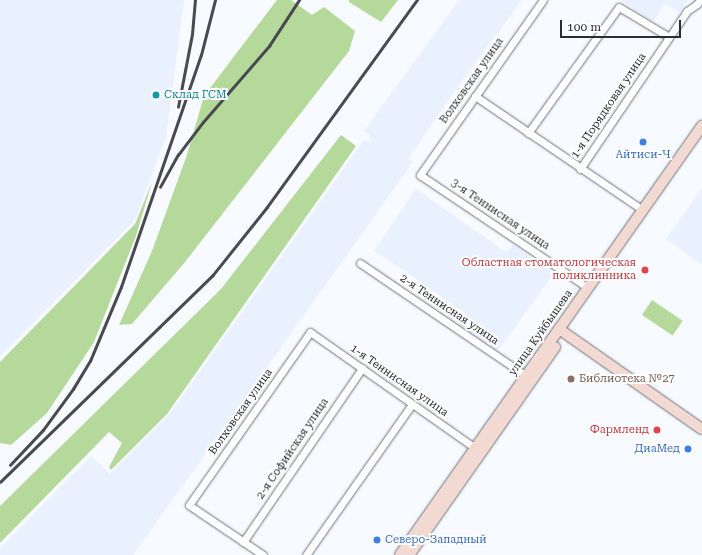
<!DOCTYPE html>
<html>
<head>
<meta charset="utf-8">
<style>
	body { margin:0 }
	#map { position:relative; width:702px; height:555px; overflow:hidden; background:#f7faff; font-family:"Roboto Serif",serif }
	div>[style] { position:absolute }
	.built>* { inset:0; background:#e9f0fe }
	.green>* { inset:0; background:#b4d99a; transform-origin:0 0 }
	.roads { filter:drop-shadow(0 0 1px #6f7278) drop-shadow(0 0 1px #6f7278) }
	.street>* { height:7px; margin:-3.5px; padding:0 3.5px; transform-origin:3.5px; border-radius:3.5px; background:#fff }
	.secondary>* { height:10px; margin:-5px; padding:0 5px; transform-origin:5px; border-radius:5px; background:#f2dad2 }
	.rail>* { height:2.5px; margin:-1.25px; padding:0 1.25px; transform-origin:1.25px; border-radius:1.25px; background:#484a4d }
	.dots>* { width:11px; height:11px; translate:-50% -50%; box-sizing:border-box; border:2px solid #fff; border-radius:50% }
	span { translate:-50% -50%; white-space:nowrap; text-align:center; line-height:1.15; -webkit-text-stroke:4px #fff; paint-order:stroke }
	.street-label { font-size:11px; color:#2b2c2f }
	.culture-label { font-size:11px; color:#0d838f }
	.left { translate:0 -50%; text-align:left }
	.shop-label { font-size:11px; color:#366cbe }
	.right { translate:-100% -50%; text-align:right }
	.health-label { font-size:11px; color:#be3a42 }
	.education-label { font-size:11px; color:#785e54 }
	.scale { position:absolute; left:560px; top:20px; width:121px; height:18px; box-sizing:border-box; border:2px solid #2b2c2f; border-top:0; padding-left:5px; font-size:12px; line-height:14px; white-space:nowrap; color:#2b2c2f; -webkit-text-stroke:3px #fff; paint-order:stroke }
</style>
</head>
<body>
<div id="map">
	<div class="built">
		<div style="clip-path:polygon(0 0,184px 0,166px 137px,135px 220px,0 356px)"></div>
		<div style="clip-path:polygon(459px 0,522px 0,462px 81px,408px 159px,413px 162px,133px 555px,0 555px,0 548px,91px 456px,110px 474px,169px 415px,364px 140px,371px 144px,370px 136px,364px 131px)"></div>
		<div style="clip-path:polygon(621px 0,687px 0,679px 12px,664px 4px,653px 22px)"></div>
		<div style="clip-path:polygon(416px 189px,507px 253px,513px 245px,554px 273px,497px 352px,458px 324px,465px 313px,389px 260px,374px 251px)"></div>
		<div style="clip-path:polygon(701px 190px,702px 190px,702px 265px,666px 239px)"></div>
	</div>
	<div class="green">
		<div style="clip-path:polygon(277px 0,291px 0,312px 15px,324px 7px,355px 31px,349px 51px,185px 262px,132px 324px,119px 325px,152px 251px,187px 155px,204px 96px)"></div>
		<div style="clip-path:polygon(349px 0,398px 0,381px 22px,349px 2px)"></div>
		<div style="clip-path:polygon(341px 135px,356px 146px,167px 414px,111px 470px,109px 467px,122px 443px,109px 432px,0 543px,0 506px,221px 289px)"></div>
		<div style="clip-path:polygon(152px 182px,136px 236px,94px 342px,47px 413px,11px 445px,0 443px,0 362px,135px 224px)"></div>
		<div style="left:652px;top:300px;width:37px;height:18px;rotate:34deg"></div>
	</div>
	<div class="roads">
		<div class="street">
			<div style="left:543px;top:0;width:214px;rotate:125.1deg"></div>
			<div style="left:420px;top:175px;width:202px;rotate:33.9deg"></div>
			<div style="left:475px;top:96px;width:203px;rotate:34.2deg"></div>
			<div style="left:528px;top:133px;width:155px;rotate:-54.2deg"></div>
			<div style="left:619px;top:7px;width:58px;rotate:31deg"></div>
			<div style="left:580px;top:169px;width:191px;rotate:-55.9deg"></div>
			<div style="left:687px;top:11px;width:12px;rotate:-35deg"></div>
			<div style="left:697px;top:4px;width:5px;rotate:-53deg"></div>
			<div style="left:360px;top:263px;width:201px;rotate:34.2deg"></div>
			<div style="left:243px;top:542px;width:211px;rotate:-55.6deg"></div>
			<div style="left:263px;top:555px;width:89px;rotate:-146deg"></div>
			<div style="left:189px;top:505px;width:211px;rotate:-55deg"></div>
			<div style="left:310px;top:332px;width:202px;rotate:35.1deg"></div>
			<div style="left:306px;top:555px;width:184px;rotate:-54.9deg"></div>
		</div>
		<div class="secondary">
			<div style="left:559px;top:329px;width:174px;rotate:35deg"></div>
			<div style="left:400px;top:555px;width:525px;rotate:-54.86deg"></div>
			<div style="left:409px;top:555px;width:254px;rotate:-54.9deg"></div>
		</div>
	</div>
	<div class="rail">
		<div style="left:178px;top:107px;width:74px;rotate:-79.1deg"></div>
		<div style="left:192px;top:34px;width:34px;rotate:-85deg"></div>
		<div style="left:160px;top:187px;width:37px;rotate:-61deg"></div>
		<div style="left:178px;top:155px;width:41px;rotate:-52.9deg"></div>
		<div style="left:203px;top:122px;width:101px;rotate:-49deg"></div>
		<div style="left:269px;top:46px;width:55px;rotate:-56.9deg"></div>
		<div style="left:10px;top:465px;width:48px;rotate:-46.7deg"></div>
		<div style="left:43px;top:430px;width:51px;rotate:-53.8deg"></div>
		<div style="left:73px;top:389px;width:33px;rotate:-59deg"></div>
		<div style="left:90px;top:361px;width:80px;rotate:-67.3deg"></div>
		<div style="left:121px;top:287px;width:245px;rotate:-71deg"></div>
		<div style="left:201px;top:55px;width:57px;rotate:-75.7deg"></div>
		<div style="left:0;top:482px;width:296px;rotate:-44.2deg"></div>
		<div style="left:212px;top:276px;width:88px;rotate:-51.4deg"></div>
		<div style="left:267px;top:207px;width:256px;rotate:-54.1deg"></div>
	</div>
	<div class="dots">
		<div style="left:156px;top:95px;background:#0f9aa8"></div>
		<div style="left:643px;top:142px;background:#3f7fe0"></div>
		<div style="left:645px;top:270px;background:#e0444e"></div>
		<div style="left:571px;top:379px;background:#8d6e63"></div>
		<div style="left:657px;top:430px;background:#e0444e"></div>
		<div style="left:688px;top:449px;background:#3f7fe0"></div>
		<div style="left:377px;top:540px;background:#3f7fe0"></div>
	</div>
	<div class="street-label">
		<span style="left:472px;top:81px;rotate:-55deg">Волховская улица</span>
		<span style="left:609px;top:106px;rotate:-56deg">1-я Порядковая улица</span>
		<span style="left:500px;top:215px;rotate:34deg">3-я Теннисная улица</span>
		<span style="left:449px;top:310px;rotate:34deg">2-я Теннисная улица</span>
		<span style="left:541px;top:333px;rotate:-55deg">улица Куйбышева</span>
		<span style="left:399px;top:381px;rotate:35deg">1-я Теннисная улица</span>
		<span style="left:241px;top:412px;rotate:-55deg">Волховская улица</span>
		<span style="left:293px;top:449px;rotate:-56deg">2-я Софийская улица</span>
	</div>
	<div class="culture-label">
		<span class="left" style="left:164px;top:95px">Склад ГСМ</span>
	</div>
	<div class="shop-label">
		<span style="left:643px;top:155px">Айтиси-Ч</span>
		<span class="right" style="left:680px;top:449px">ДиаМед</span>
		<span class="left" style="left:385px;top:540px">Северо-Западный</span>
	</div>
	<div class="health-label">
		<span class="right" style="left:636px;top:270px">Областная стоматологическая<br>поликлинника</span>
		<span class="right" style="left:649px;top:430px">Фармленд</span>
	</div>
	<div class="education-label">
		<span class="left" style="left:579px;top:379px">Библиотека №27</span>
	</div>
	<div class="scale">100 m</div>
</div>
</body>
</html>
